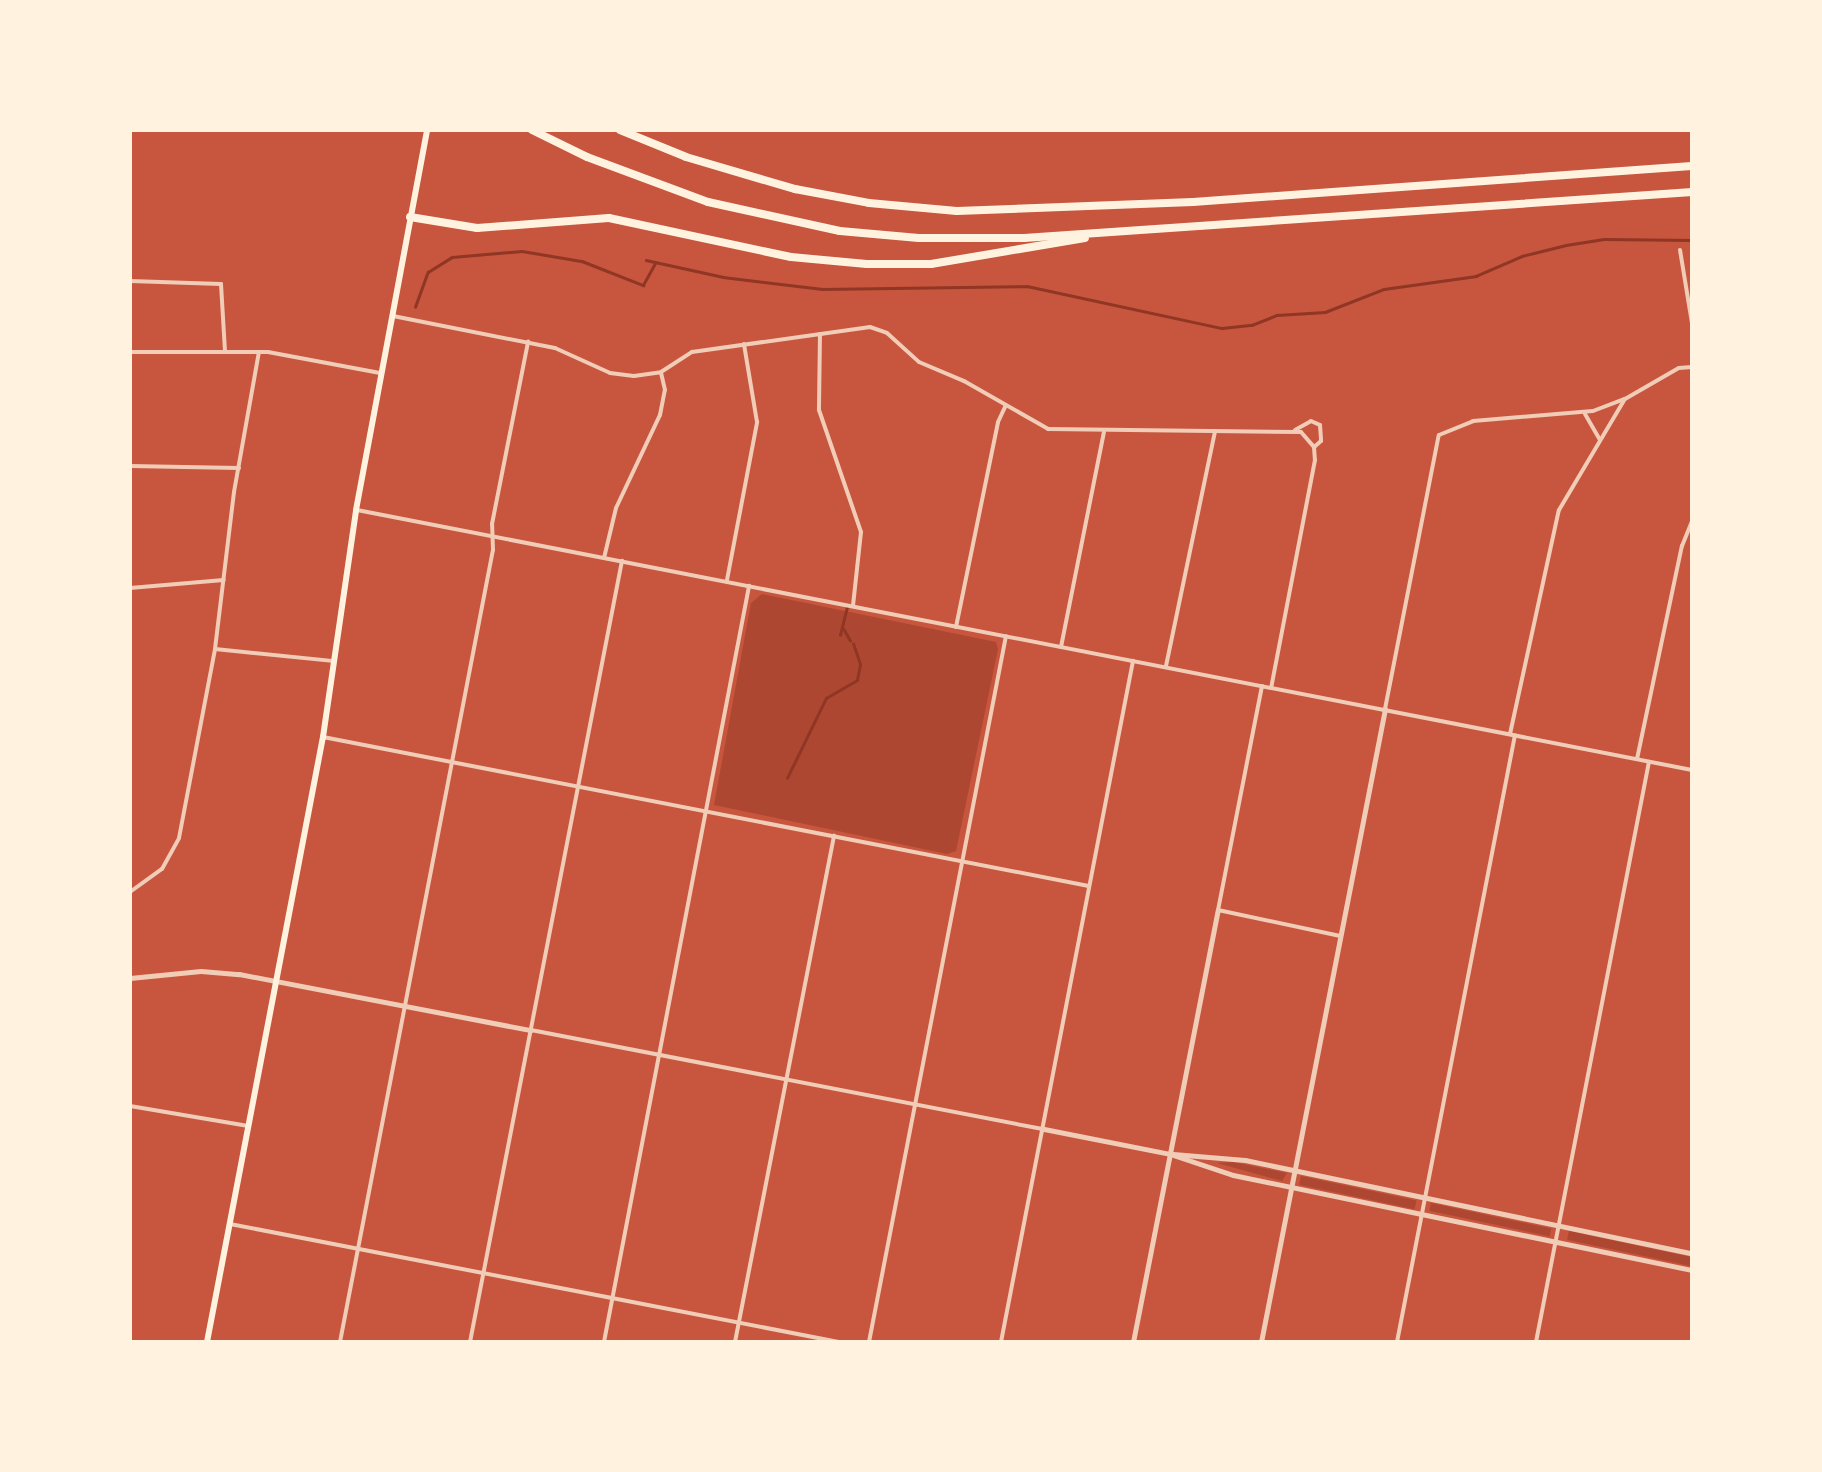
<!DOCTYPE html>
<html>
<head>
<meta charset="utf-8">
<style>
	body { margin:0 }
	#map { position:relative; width:1822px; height:1472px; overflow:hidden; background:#c8553d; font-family:"Fira Sans",sans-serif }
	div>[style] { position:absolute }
	.green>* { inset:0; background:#ae4732; transform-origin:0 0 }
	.stream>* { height:2.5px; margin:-1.25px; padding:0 1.25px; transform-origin:1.25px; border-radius:1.25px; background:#8f3625 }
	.minor>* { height:4px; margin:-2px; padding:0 2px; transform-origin:2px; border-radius:2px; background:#f1ccb7 }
	.tertiary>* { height:5px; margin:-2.5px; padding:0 2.5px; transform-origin:2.5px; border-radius:2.5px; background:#f1ccb7 }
	.secondary>* { height:6px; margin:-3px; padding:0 3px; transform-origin:3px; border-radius:3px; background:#fff3e0 }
	.motorway>* { height:8px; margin:-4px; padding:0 4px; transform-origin:4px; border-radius:4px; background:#fff3e0 }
	span { translate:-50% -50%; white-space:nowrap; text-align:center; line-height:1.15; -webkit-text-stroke:8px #fff3e0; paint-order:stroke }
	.frame { position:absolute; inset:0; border:132px solid #fff3e0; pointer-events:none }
</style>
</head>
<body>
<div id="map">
	<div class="green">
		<div style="clip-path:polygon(762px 594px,996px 642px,998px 649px,956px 851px,947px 854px,714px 805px,751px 603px)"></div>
		<div style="clip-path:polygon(1233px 1162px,1287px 1173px,1282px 1181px,1217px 1163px)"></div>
		<div style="left:1301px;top:1176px;width:118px;height:9px;rotate:12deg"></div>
		<div style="left:1431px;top:1203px;width:123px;height:8px;rotate:12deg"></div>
		<div style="left:1569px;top:1231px;width:126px;height:9px;rotate:12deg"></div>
	</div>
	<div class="stream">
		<div style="left:646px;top:260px;width:79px;rotate:12.4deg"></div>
		<div style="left:723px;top:277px;width:100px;rotate:6.9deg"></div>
		<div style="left:822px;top:289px;width:205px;rotate:-0.8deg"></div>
		<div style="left:1027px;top:286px;width:199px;rotate:12.2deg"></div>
		<div style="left:1222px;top:328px;width:30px;rotate:-6deg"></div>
		<div style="left:1252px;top:325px;width:27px;rotate:-22deg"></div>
		<div style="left:1277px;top:315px;width:48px;rotate:-3.6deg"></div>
		<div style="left:1325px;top:312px;width:63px;rotate:-21.3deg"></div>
		<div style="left:1384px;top:289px;width:93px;rotate:-8deg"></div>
		<div style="left:1476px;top:276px;width:50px;rotate:-23.5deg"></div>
		<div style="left:1522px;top:256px;width:45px;rotate:-14deg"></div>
		<div style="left:1566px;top:245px;width:38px;rotate:-9deg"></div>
		<div style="left:1604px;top:239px;width:88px;rotate:0.7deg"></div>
		<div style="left:415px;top:307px;width:37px;rotate:-70deg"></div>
		<div style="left:428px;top:272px;width:28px;rotate:-32deg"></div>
		<div style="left:452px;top:257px;width:70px;rotate:-4.9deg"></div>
		<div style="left:522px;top:251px;width:61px;rotate:9.5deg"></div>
		<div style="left:582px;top:261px;width:66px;rotate:21.5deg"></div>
		<div style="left:643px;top:285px;width:25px;rotate:-61deg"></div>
		<div style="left:844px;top:629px;width:13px;rotate:61deg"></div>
		<div style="left:840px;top:635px;width:29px;rotate:-76deg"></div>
		<div style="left:787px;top:778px;width:89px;rotate:-64deg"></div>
		<div style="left:826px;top:698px;width:36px;rotate:-30deg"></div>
		<div style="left:857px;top:680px;width:16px;rotate:-79deg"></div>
		<div style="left:860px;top:664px;width:21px;rotate:-109deg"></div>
	</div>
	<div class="minor">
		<div style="left:1680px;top:250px;width:74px;rotate:80.7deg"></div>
		<div style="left:130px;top:281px;width:91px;rotate:1.9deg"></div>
		<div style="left:221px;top:284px;width:67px;rotate:86.6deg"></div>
		<div style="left:393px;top:316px;width:165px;rotate:11.2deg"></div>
		<div style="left:555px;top:348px;width:60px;rotate:24.4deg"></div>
		<div style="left:610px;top:373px;width:24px;rotate:7deg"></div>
		<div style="left:634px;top:376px;width:27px;rotate:-8deg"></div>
		<div style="left:661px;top:372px;width:37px;rotate:-33deg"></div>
		<div style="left:692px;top:352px;width:180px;rotate:-8deg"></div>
		<div style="left:870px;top:327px;width:18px;rotate:19deg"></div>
		<div style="left:887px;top:333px;width:43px;rotate:42.2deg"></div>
		<div style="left:919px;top:362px;width:49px;rotate:22.9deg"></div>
		<div style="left:964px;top:381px;width:97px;rotate:29.7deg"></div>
		<div style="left:1048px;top:429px;width:253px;rotate:0.7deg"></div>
		<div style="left:1301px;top:432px;width:20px;rotate:49deg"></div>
		<div style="left:1314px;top:447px;width:13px;rotate:86deg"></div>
		<div style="left:1315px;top:460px;width:232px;rotate:100.9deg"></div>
		<div style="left:820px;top:334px;width:76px;rotate:90.8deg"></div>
		<div style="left:819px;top:410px;width:129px;rotate:71deg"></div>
		<div style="left:861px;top:532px;width:74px;rotate:96.2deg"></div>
		<div style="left:130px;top:352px;width:138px"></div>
		<div style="left:268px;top:352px;width:114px;rotate:10.6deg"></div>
		<div style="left:1585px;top:414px;width:30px;rotate:60deg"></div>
		<div style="left:1295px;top:430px;width:18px;rotate:-29deg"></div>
		<div style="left:1311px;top:421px;width:10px;rotate:24deg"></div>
		<div style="left:1320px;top:425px;width:16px;rotate:86deg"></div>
		<div style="left:1321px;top:441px;width:9px;rotate:139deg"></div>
		<div style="left:130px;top:466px;width:109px;rotate:1.1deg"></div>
		<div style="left:357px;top:510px;width:1360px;rotate:11.02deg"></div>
		<div style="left:604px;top:558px;width:51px;rotate:-76.5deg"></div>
		<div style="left:616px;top:508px;width:103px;rotate:-64.7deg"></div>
		<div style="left:660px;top:415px;width:25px;rotate:-79deg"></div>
		<div style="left:665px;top:390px;width:18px;rotate:-103deg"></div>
		<div style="left:727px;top:580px;width:161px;rotate:-79.2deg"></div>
		<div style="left:757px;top:422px;width:79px;rotate:-99.5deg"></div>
		<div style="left:130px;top:588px;width:94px;rotate:-4.9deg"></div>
		<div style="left:956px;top:627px;width:209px;rotate:-78.4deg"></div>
		<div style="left:998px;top:422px;width:17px;rotate:-65deg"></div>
		<div style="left:1061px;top:647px;width:219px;rotate:-78.7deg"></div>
		<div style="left:215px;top:649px;width:120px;rotate:5.8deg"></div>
		<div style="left:1166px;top:666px;width:240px;rotate:-78.2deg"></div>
		<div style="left:1262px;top:686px;width:228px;rotate:101.1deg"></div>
		<div style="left:1218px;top:910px;width:125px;rotate:12deg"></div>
		<div style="left:1385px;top:709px;width:279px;rotate:-78.9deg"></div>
		<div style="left:1439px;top:435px;width:37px;rotate:-22deg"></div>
		<div style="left:1473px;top:421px;width:120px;rotate:-4.8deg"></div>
		<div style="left:1593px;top:411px;width:34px;rotate:-21deg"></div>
		<div style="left:1625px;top:399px;width:62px;rotate:-29.9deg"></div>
		<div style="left:1679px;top:368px;width:13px;rotate:-4deg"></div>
		<div style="left:1510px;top:734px;width:229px;rotate:-77.7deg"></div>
		<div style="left:1559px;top:510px;width:129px;rotate:-59.3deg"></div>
		<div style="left:323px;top:737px;width:780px;rotate:11.01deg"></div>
		<div style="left:1637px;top:759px;width:218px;rotate:-78.1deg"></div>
		<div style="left:1682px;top:546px;width:27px;rotate:-68deg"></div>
		<div style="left:130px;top:892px;width:39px;rotate:-36deg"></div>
		<div style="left:162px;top:869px;width:35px;rotate:-61deg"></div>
		<div style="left:179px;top:838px;width:192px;rotate:-79.2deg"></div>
		<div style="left:215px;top:649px;width:158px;rotate:-83.1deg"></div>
		<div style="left:234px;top:492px;width:142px;rotate:-79.9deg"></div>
		<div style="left:531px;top:1030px;width:521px;rotate:10.96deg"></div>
		<div style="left:130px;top:1106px;width:120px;rotate:9.6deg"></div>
		<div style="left:230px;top:1224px;width:620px;rotate:10.97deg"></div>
		<div style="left:340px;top:1342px;width:807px;rotate:-79.07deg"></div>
		<div style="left:493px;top:550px;width:26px;rotate:-92deg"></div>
		<div style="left:492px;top:524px;width:186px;rotate:-78.8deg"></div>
		<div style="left:470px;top:1342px;width:796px;rotate:-78.99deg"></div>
		<div style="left:604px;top:1342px;width:770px;rotate:-79.14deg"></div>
		<div style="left:735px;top:1342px;width:516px;rotate:-78.93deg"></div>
		<div style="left:869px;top:1342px;width:719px;rotate:-79.02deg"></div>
		<div style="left:1001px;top:1342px;width:694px;rotate:-79.03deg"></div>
		<div style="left:1397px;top:1342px;width:618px;rotate:-79deg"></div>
		<div style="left:1536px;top:1342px;width:591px;rotate:-78.98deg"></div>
	</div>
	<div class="tertiary">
		<div style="left:130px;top:978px;width:71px;rotate:-5.6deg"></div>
		<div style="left:201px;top:971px;width:38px;rotate:5deg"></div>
		<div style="left:239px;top:974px;width:297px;rotate:10.9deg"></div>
		<div style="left:1044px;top:1129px;width:128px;rotate:11.2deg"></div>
		<div style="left:1170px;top:1154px;width:66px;rotate:18.4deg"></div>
		<div style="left:1233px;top:1175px;width:469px;rotate:11.7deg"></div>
		<div style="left:1173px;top:1154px;width:72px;rotate:4.8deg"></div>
		<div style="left:1245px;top:1160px;width:457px;rotate:11.8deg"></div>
		<div style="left:1133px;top:1342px;width:440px;rotate:-78.9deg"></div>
		<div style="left:1261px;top:1342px;width:645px;rotate:-78.92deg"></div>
	</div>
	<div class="secondary">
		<div style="left:207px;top:1342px;width:616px;rotate:-79.15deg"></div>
		<div style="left:323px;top:737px;width:229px;rotate:-81.7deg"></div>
		<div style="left:356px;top:510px;width:387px;rotate:-79.4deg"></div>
	</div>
	<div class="motorway">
		<div style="left:532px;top:130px;width:61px;rotate:26.1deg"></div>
		<div style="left:587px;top:157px;width:129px;rotate:20.4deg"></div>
		<div style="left:708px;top:202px;width:135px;rotate:12.4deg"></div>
		<div style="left:840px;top:231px;width:79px;rotate:5.1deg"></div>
		<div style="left:919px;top:238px;width:105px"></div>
		<div style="left:1024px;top:238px;width:670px;rotate:-3.94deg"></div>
		<div style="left:620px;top:130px;width:71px;rotate:22.2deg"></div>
		<div style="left:686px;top:157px;width:114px;rotate:16.4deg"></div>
		<div style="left:795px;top:189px;width:75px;rotate:10.7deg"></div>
		<div style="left:869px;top:203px;width:88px;rotate:5.2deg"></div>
		<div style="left:957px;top:211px;width:236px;rotate:-2.2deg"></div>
		<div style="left:1193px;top:202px;width:500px;rotate:-4.13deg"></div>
		<div style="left:410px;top:217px;width:68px;rotate:9.3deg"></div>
		<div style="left:477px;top:228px;width:132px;rotate:-4.3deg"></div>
		<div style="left:609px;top:218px;width:186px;rotate:12.1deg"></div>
		<div style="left:791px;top:257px;width:76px;rotate:5.3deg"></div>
		<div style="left:867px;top:264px;width:64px"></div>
		<div style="left:931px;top:264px;width:156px;rotate:-9.6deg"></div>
	</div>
	<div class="frame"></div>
</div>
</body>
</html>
